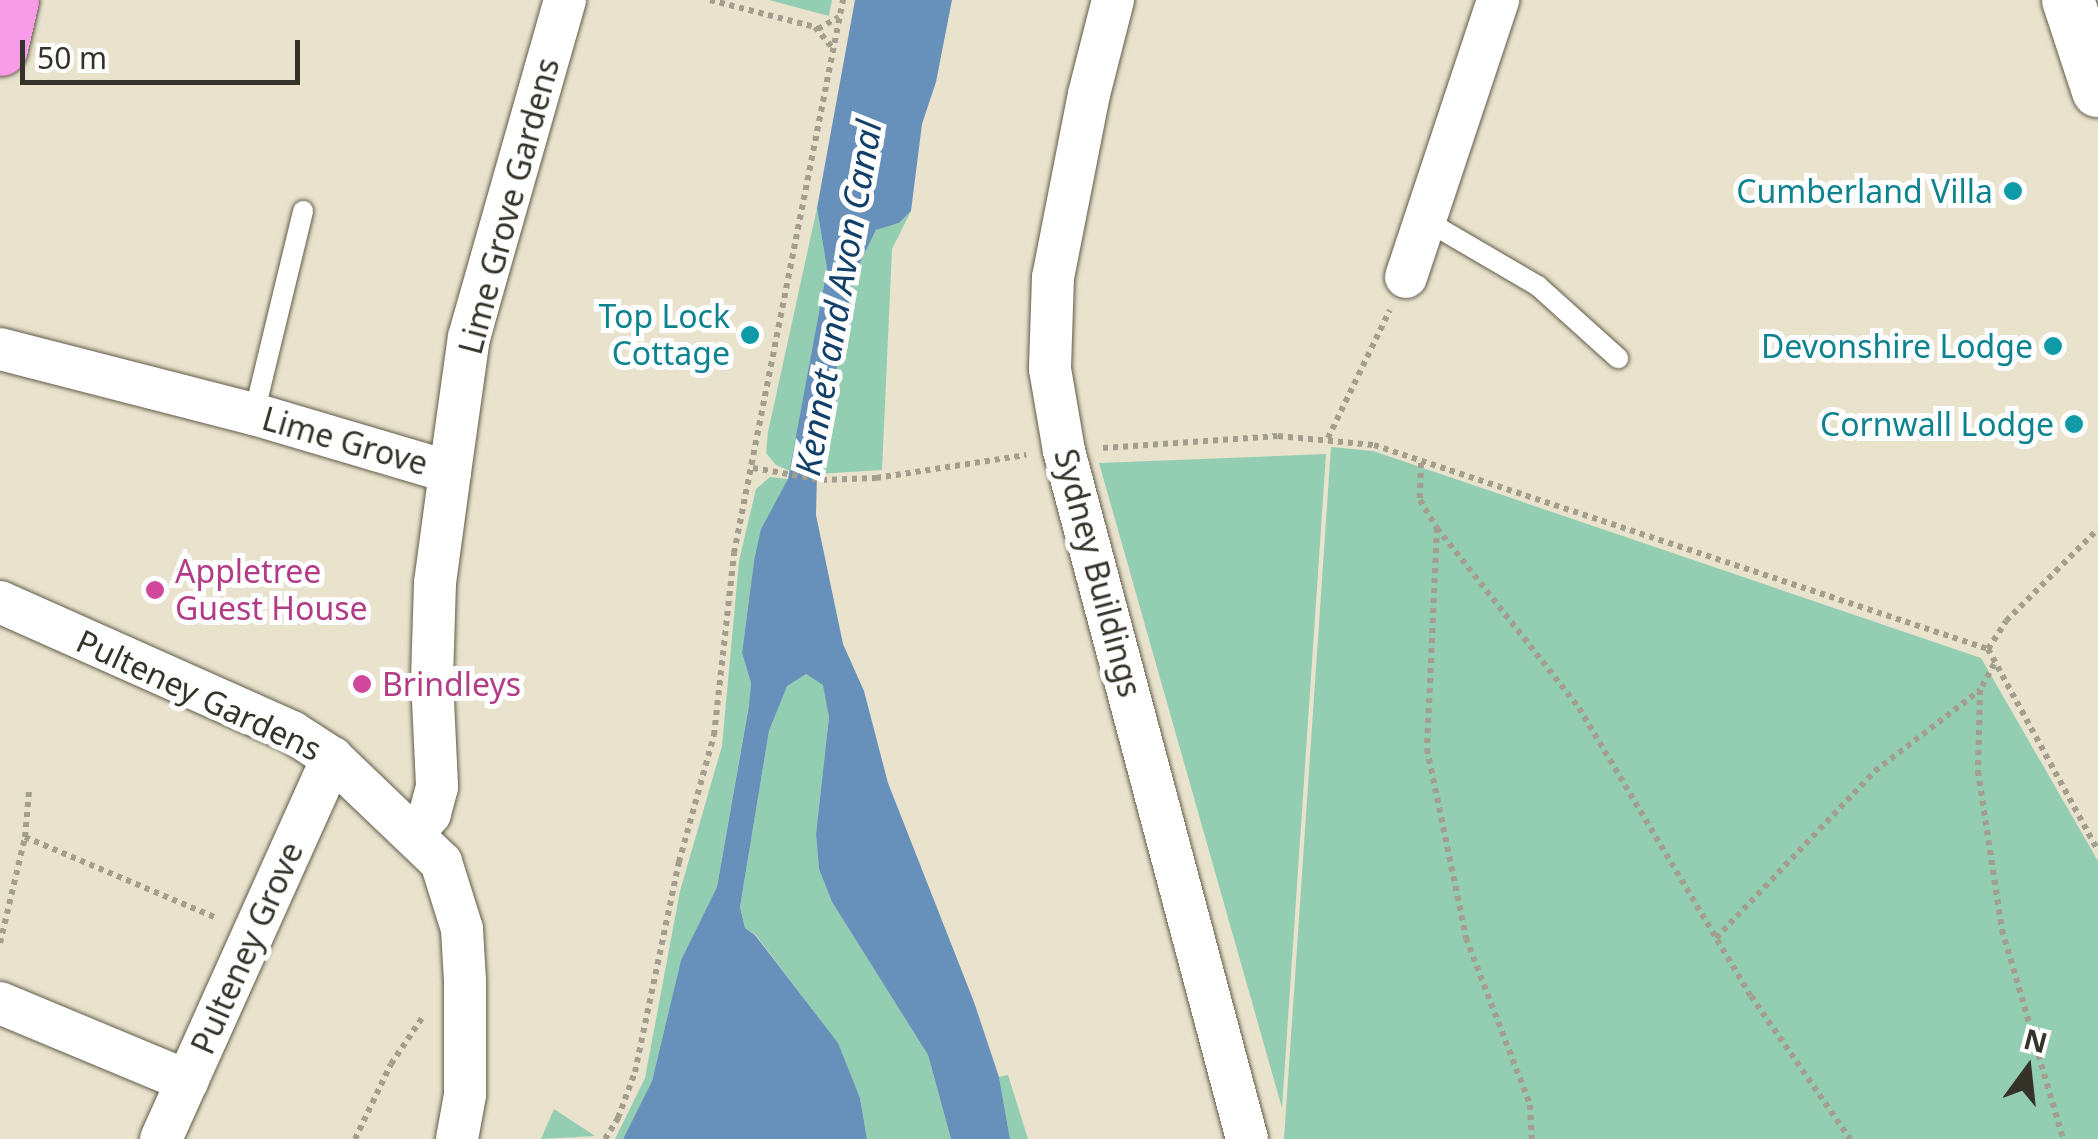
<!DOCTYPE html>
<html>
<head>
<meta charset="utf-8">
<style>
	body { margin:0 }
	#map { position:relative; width:2098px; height:1139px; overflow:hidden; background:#e9e3ce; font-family:"Noto Sans",sans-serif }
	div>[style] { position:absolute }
	.green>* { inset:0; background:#93cdb2 }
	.water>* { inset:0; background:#6790bb }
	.path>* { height:6px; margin-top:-3px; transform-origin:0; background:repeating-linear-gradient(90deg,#a39e8e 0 5px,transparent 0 10px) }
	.roads { filter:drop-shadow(0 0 2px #615b49) drop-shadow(0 0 2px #615b49) }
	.service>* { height:20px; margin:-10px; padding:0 10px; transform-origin:10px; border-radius:10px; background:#fff }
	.minor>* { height:42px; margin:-21px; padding:0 21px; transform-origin:21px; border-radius:21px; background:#fff }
	.tertiary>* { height:52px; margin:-26px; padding:0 26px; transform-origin:26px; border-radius:26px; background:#fff }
	.trunk>* { height:55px; margin:-27.5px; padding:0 27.5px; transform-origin:27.5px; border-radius:27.5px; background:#f89ce8 }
	.dots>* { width:28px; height:28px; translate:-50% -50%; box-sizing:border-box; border:5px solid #fff; border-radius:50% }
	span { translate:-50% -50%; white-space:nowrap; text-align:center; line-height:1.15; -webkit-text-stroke:10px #fff; paint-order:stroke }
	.culture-label { font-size:32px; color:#0d838f }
	.right { translate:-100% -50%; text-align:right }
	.street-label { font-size:32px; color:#35322a }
	.hotel-label { font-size:32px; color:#b23c85 }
	.left { translate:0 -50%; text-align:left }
	.water-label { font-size:35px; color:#12406a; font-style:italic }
	.north { position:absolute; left:1978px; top:1019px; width:100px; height:100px; -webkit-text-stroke:8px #fff; paint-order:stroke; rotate:15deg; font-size:28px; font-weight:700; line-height:40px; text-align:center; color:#35322a }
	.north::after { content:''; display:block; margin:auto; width:35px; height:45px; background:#35322a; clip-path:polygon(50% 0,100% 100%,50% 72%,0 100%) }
	.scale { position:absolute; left:20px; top:40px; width:280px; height:45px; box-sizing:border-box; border:5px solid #35322a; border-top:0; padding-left:12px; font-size:30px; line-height:35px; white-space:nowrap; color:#35322a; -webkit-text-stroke:8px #fff; paint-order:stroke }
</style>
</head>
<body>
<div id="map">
	<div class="green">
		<div style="clip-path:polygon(769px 0,832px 0,829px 16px)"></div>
		<div style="clip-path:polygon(817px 208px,827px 269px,790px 471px,776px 465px,766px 453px,768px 432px)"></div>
		<div style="clip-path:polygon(911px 211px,892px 249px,882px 470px,817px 474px,854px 275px,876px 230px,899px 223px)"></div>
		<div style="clip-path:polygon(1331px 447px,1373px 451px,1981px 658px,2098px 861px,2098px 1139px,1284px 1139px)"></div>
		<div style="clip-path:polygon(1326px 454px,1282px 1108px,1099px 463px)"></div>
		<div style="clip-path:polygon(770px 477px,788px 479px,754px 561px,742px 653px,751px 683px,750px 698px,717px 887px,681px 960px,652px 1081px,623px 1139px,615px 1139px,645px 1078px,680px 891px,722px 746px,739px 561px,756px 489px)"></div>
		<div style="clip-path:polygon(806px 674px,824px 685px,829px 717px,816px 834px,819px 869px,832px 902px,928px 1055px,951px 1139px,867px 1139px,860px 1098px,838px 1044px,756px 935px,745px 928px,740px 907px,769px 731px,787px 685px)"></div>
		<div style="clip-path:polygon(1008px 1075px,1028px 1139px,1010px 1139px,999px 1077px)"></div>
		<div style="clip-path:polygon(554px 1109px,595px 1136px,541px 1139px)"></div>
	</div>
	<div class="water">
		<div style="clip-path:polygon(855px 0,952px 0,936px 82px,922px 124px,911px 211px,899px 223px,876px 230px,854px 275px,817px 474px,816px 515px,843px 644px,864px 691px,888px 783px,974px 1002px,999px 1077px,1010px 1139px,951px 1139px,928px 1055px,832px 902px,819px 869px,816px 834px,829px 717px,823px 685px,806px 674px,787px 686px,769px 731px,740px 907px,745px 928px,755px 935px,838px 1043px,860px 1098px,867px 1139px,623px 1139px,652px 1081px,681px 960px,717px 887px,749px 705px,751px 683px,742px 653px,754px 561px,761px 529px,788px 479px,827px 269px,817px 208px)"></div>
	</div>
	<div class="path">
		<div style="left:710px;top:0;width:108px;rotate:14.4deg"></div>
		<div style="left:815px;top:27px;width:30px;rotate:50deg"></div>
		<div style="left:818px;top:29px;width:24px;rotate:-30deg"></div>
		<div style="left:1328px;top:438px;width:142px;rotate:-64.2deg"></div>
		<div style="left:1103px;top:448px;width:175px;rotate:-3.9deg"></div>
		<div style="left:1278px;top:436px;width:96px;rotate:5.4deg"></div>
		<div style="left:1374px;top:445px;width:647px;rotate:18.38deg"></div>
		<div style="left:1421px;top:463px;width:37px;rotate:92deg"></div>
		<div style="left:1420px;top:500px;width:33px;rotate:59deg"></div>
		<div style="left:1437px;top:528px;width:229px;rotate:51.7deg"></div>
		<div style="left:1579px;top:708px;width:335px;rotate:59.2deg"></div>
		<div style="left:1751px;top:996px;width:174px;rotate:55.3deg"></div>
		<div style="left:753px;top:468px;width:70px;rotate:9.9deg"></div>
		<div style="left:822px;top:480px;width:54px;rotate:-2.1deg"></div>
		<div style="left:876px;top:478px;width:152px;rotate:-8.7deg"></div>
		<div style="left:1437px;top:528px;width:221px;rotate:92.6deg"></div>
		<div style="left:1427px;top:749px;width:193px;rotate:78.3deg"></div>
		<div style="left:1466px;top:938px;width:179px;rotate:69deg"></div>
		<div style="left:1530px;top:1105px;width:34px;rotate:87deg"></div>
		<div style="left:1988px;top:649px;width:230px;rotate:61.4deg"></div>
		<div style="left:1988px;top:649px;width:33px;rotate:-57deg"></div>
		<div style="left:2006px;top:621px;width:130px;rotate:-45deg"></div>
		<div style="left:1994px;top:664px;width:30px;rotate:118deg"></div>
		<div style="left:1980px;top:690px;width:81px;rotate:91.4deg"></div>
		<div style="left:1978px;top:771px;width:161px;rotate:81.4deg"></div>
		<div style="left:2002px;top:930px;width:218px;rotate:73.7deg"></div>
		<div style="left:25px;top:837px;width:208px;rotate:22.9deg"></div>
		<div style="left:1716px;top:938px;width:231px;rotate:-46.4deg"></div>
		<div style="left:1875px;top:771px;width:133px;rotate:-37.6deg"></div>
		<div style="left:0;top:943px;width:109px;rotate:-76.7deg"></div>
		<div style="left:25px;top:837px;width:46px;rotate:-85deg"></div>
		<div style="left:355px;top:1139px;width:83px;rotate:-64.4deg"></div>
		<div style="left:391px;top:1064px;width:59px;rotate:-56deg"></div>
		<div style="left:605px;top:1139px;width:25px;rotate:-58deg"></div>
		<div style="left:618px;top:1118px;width:49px;rotate:-69.7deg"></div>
		<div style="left:635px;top:1072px;width:215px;rotate:-78.2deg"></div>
		<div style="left:679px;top:862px;width:132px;rotate:-74.6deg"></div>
		<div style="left:714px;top:735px;width:183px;rotate:-83.7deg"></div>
		<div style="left:734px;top:553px;width:564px;rotate:-78.85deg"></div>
	</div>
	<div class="roads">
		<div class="service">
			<div style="left:1425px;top:220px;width:131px;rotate:30.3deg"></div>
			<div style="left:1538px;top:286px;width:108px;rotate:42deg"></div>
			<div style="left:254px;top:414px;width:209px;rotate:-76.4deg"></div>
		</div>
		<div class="minor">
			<div style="left:1113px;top:0;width:97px;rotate:104.3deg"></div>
			<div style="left:1089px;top:94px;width:187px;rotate:101.1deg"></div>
			<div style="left:1053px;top:277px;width:92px;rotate:91.9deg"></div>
			<div style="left:1050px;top:369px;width:83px;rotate:80.3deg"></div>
			<div style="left:1064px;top:451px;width:712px;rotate:75.1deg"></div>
			<div style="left:1406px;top:277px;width:292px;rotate:-71.6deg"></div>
			<div style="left:0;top:349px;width:262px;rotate:14.4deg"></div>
			<div style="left:254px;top:414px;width:204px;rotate:16.5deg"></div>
			<div style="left:450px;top:472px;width:112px;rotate:97.7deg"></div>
			<div style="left:435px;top:583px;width:96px;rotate:91.8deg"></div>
			<div style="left:432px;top:679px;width:108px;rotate:87.3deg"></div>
			<div style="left:437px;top:787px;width:28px;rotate:105deg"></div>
			<div style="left:430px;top:814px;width:23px;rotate:133deg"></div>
			<div style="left:450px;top:472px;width:136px;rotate:-82deg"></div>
			<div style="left:469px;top:337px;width:350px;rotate:-74.1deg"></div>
			<div style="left:0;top:602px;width:320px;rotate:24deg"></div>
			<div style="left:292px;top:732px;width:48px;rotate:33deg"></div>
			<div style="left:332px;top:758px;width:151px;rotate:43.7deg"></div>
			<div style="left:441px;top:862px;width:70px;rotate:72.6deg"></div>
			<div style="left:462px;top:929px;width:52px;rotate:86.7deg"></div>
			<div style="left:465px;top:981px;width:114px;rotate:90deg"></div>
			<div style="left:465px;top:1095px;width:45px;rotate:100.3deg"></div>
			<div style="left:0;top:1003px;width:203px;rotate:22.6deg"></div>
			<div style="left:161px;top:1139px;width:418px;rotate:-65.8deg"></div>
		</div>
		<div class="tertiary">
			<div style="left:2068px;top:0;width:96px;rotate:71.8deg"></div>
		</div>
		<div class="trunk">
			<div style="left:0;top:48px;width:49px;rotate:-77.1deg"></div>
		</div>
	</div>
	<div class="dots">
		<div style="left:2013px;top:191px;background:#0f9aa8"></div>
		<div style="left:750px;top:335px;background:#0f9aa8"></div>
		<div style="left:2053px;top:346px;background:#0f9aa8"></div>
		<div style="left:2074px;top:424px;background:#0f9aa8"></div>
		<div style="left:155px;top:590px;background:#d1479c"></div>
		<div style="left:362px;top:684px;background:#d1479c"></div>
	</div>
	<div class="culture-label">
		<span class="right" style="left:1993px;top:191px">Cumberland Villa</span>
		<span class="right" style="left:730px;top:335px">Top Lock<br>Cottage</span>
		<span class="right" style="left:2033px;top:346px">Devonshire Lodge</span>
		<span class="right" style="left:2054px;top:424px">Cornwall Lodge</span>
	</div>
	<div class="street-label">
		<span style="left:509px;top:206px;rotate:-75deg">Lime Grove Gardens</span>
		<span style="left:345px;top:441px;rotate:16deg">Lime Grove</span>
		<span style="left:1098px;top:573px;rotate:75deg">Sydney Buildings</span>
		<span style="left:199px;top:695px;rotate:25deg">Pulteney Gardens</span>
		<span style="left:247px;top:948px;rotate:-66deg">Pulteney Grove</span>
	</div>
	<div class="hotel-label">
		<span class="left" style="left:175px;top:590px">Appletree<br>Guest House</span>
		<span class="left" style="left:382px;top:684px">Brindleys</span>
	</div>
	<div class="water-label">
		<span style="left:838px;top:298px;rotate:-80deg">Kennet and Avon Canal</span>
	</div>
	<div class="north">N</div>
	<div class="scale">50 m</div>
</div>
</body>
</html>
